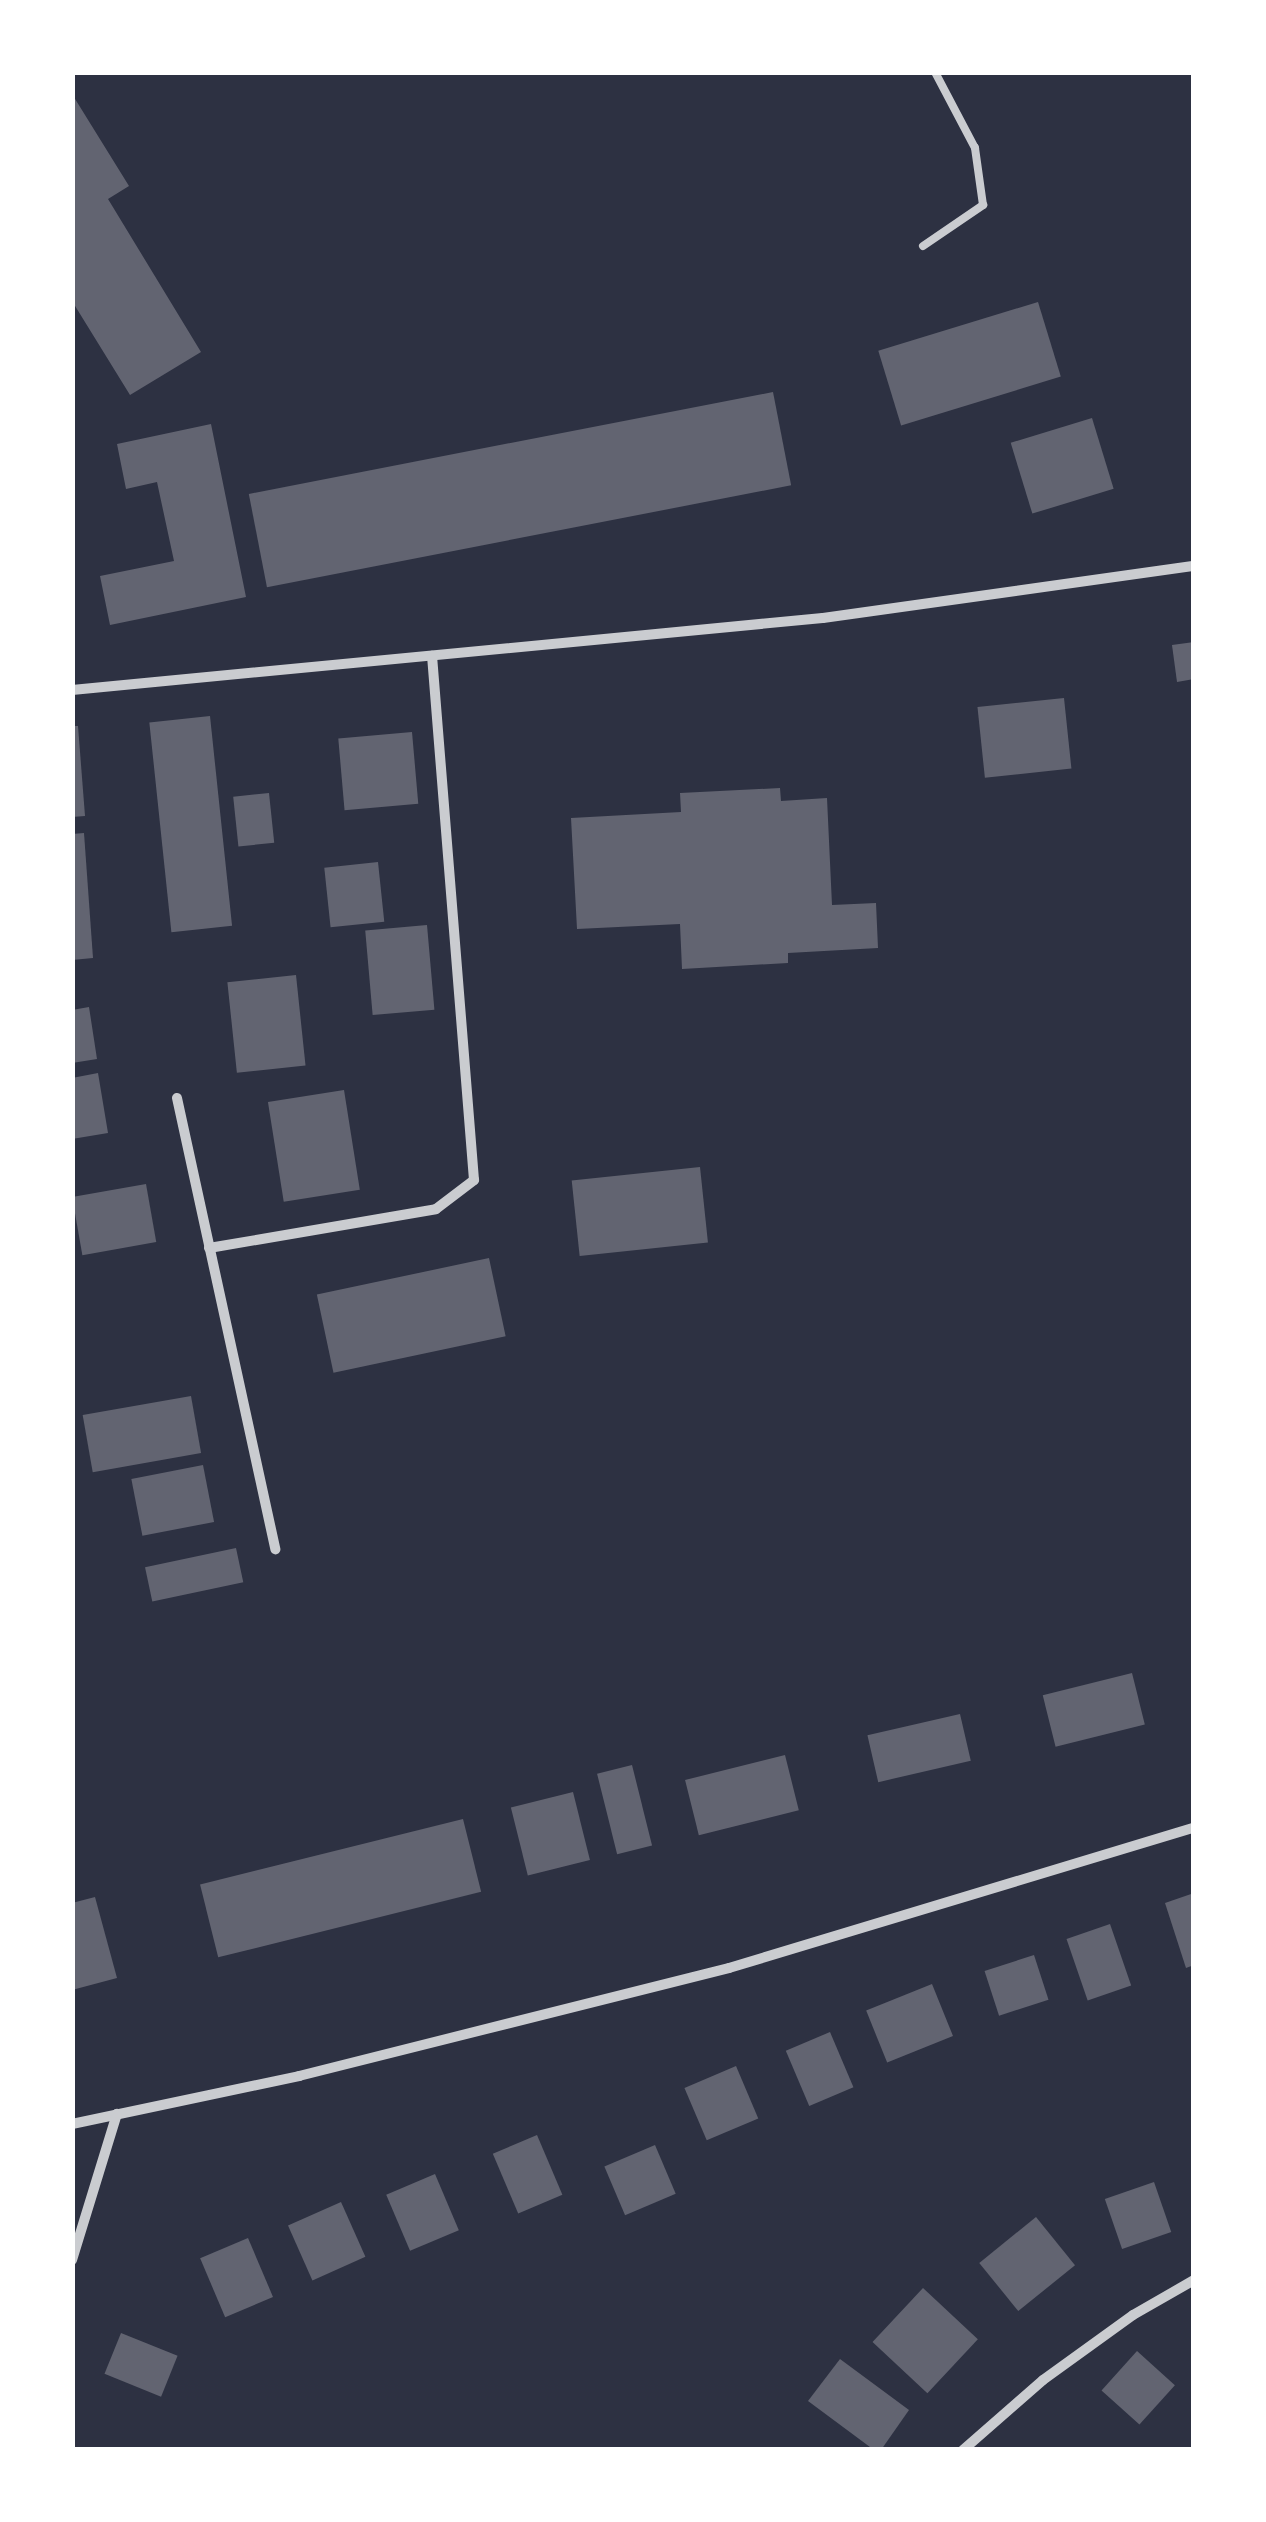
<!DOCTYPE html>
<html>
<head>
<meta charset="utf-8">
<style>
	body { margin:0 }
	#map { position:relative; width:1266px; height:2522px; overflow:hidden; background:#2d3142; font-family:Lato,sans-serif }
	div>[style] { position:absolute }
	.building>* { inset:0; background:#626471; transform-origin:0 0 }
	.service>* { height:8px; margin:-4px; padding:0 4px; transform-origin:4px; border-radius:4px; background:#caccd0 }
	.minor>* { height:10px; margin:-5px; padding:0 5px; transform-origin:5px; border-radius:5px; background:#caccd0 }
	span { translate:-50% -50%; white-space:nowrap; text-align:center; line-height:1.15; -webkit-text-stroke:10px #fff; paint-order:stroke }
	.frame { position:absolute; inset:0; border:75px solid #fff; pointer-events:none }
</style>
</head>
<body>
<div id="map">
	<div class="building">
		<div style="clip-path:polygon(72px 94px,129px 186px,108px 199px,201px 352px,130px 395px,72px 301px)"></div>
		<div style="left:1038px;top:302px;width:78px;height:167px;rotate:73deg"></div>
		<div style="left:773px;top:392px;width:95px;height:534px;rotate:79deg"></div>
		<div style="left:1092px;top:418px;width:74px;height:85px;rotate:73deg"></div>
		<div style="clip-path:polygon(211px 424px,246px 597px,110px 625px,100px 576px,174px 561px,157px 482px,126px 489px,117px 444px)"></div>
		<div style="clip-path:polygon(1194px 642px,1194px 679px,1177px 682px,1172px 645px)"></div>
		<div style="left:1064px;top:698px;width:71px;height:87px;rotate:84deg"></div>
		<div style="left:210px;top:716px;width:211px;height:61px;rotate:84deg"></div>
		<div style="clip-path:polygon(72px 726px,78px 726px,85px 816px,72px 817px)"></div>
		<div style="left:412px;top:732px;width:72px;height:74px;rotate:85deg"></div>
		<div style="clip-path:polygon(780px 788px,781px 801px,827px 798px,832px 905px,876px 903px,878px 948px,788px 953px,788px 963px,682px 969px,680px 924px,577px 929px,571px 818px,681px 812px,680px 793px)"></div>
		<div style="left:269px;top:793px;width:50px;height:36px;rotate:84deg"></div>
		<div style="clip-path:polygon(84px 833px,93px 958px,72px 960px,72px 834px)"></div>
		<div style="left:378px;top:862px;width:60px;height:54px;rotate:84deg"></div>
		<div style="left:427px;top:925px;width:85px;height:62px;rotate:85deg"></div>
		<div style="left:296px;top:975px;width:91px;height:69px;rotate:84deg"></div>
		<div style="clip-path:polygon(89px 1007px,97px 1059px,72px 1063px,72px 1010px)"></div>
		<div style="clip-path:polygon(98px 1073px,108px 1133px,72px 1139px,72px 1078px)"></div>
		<div style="left:344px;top:1090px;width:101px;height:77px;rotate:81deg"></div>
		<div style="left:700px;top:1167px;width:76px;height:129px;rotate:84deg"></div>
		<div style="left:146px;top:1184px;width:59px;height:75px;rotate:80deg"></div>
		<div style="left:489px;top:1258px;width:80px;height:176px;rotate:78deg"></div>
		<div style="left:191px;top:1396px;width:58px;height:110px;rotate:80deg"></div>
		<div style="left:203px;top:1465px;width:58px;height:73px;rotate:79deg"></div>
		<div style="left:236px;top:1548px;width:35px;height:93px;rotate:78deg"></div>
		<div style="left:1132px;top:1673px;width:53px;height:92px;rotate:76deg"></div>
		<div style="left:960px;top:1714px;width:48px;height:95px;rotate:77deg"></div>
		<div style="left:785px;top:1755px;width:57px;height:103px;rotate:76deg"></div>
		<div style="left:632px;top:1765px;width:83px;height:36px;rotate:76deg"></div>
		<div style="left:573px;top:1792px;width:70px;height:64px;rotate:76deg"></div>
		<div style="left:463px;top:1819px;width:75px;height:271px;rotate:76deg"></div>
		<div style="clip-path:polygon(1194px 1893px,1194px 1965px,1186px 1968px,1165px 1903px)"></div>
		<div style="clip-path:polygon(95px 1897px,117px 1978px,72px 1990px,72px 1903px)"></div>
		<div style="left:1110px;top:1924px;width:65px;height:46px;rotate:71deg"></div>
		<div style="left:1034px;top:1955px;width:47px;height:52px;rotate:72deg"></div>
		<div style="left:932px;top:1984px;width:56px;height:71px;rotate:68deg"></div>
		<div style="left:830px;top:2032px;width:60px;height:48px;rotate:67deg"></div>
		<div style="left:736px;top:2066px;width:57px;height:56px;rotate:67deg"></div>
		<div style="left:537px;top:2135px;width:65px;height:48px;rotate:67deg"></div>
		<div style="left:655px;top:2145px;width:53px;height:55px;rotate:67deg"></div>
		<div style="left:435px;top:2174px;width:61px;height:53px;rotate:67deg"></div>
		<div style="left:1154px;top:2182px;width:53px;height:52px;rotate:71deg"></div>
		<div style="left:341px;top:2202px;width:60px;height:58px;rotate:66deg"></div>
		<div style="left:1036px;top:2217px;width:62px;height:73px;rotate:51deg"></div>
		<div style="left:248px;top:2238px;width:64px;height:52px;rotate:67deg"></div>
		<div style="left:923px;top:2288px;width:75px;height:74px;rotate:43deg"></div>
		<div style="left:121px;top:2333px;width:61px;height:44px;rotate:22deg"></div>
		<div style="left:1137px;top:2351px;width:51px;height:53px;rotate:42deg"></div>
		<div style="clip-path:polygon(840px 2359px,909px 2410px,881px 2450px,874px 2450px,808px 2401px)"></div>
	</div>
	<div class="service">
		<div style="left:923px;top:246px;width:73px;rotate:-34.3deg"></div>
		<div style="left:983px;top:205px;width:58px;rotate:-98deg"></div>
		<div style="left:975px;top:148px;width:86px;rotate:-117.8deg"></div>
	</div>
	<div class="minor">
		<div style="left:72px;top:690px;width:754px;rotate:-5.48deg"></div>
		<div style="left:823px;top:618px;width:375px;rotate:-8deg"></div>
		<div style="left:177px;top:1098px;width:462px;rotate:77.7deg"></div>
		<div style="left:209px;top:1248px;width:230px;rotate:-9.7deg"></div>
		<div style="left:436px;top:1209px;width:48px;rotate:-37.3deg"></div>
		<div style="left:474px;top:1180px;width:526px;rotate:-94.58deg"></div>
		<div style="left:72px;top:2124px;width:232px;rotate:-11.9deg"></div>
		<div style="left:299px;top:2076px;width:443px;rotate:-14.1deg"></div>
		<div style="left:729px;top:1968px;width:486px;rotate:-16.8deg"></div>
		<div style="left:72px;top:2260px;width:153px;rotate:-72.9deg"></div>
		<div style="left:963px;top:2450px;width:106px;rotate:-41.2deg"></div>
		<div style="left:1043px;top:2380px;width:111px;rotate:-35.8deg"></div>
		<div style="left:1133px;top:2315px;width:70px;rotate:-29.8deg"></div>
	</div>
	<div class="frame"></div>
</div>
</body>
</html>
